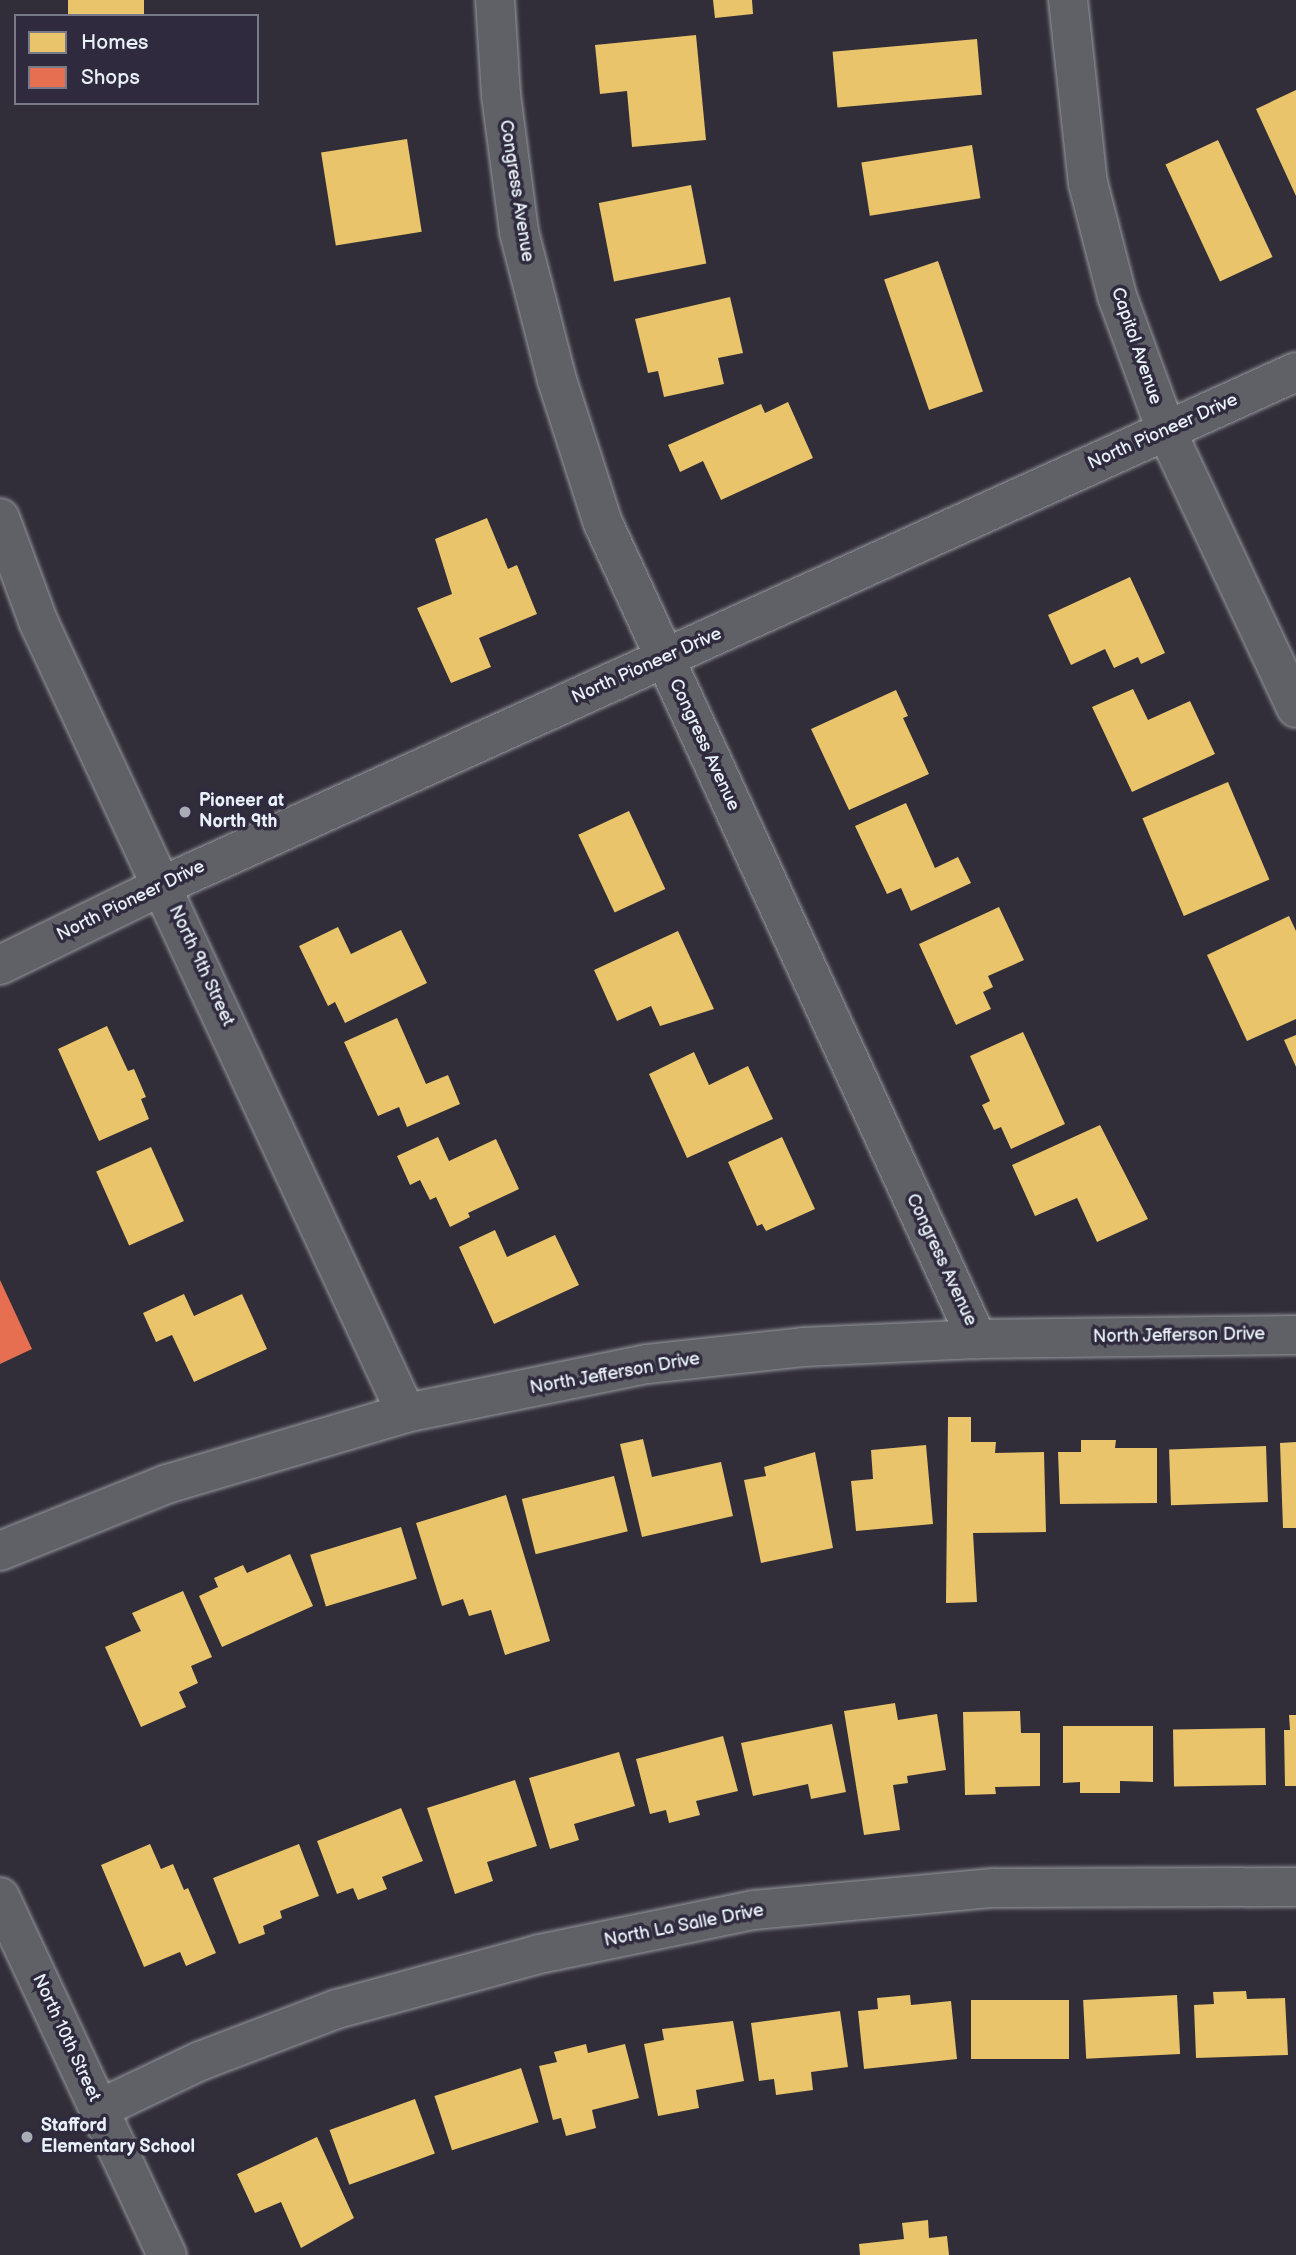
<!DOCTYPE html>
<html>
<head>
<meta charset="utf-8">
<style>
	body { margin:0 }
	#map { position:relative; width:1296px; height:2255px; overflow:hidden; background:#312e39; font-family:"Balsamiq Sans",sans-serif }
	div>[style] { position:absolute }
	.homes>* { inset:0; background:#e9c46a; transform-origin:0 0 }
	.shops>* { inset:0; background:#e76f51 }
	.roads { filter:drop-shadow(0 0 2px #98999f) drop-shadow(0 0 2px #98999f) }
	.minor>* { height:38px; margin:-19px; padding:0 19px; transform-origin:19px; border-radius:19px; background:#606067 }
	.major>* { height:38px; margin:-19px; padding:0 19px; transform-origin:19px; border-radius:19px; background:#606067 }
	.dots>* { width:19px; height:19px; translate:-50% -50%; box-sizing:border-box; border:4px solid #2f2a3d; border-radius:50% }
	span { translate:-50% -50%; white-space:nowrap; text-align:center; line-height:1.15; -webkit-text-stroke:7px #2f2a3d; paint-order:stroke }
	.street-label { font-size:18px; color:#e8f1f8 }
	.poi-label { font-size:18px; color:#e8f1f8; font-weight:700 }
	.left { translate:0 -50%; text-align:left }
	.legend { position:absolute; left:14px; top:14px; width:245px; height:91px; box-sizing:border-box; background:#2f2a3d; border:2px solid #797a88; margin:0; padding:9px 12px; list-style:none; font-size:21px; color:#e8f1f8 }
	.legend li { display:flex; align-items:center; gap:14px; height:35px }
	.legend b { width:35px; border:2px solid #797a88 }
</style>
</head>
<body>
<div id="map">
	<div class="homes">
		<div style="left:68px;top:0;width:76px;height:16px"></div>
		<div style="clip-path:polygon(713px 0,752px 0,753px 14px,715px 18px)"></div>
		<div style="clip-path:polygon(696px 35px,706px 140px,632px 147px,627px 91px,600px 94px,595px 45px)"></div>
		<div style="left:977px;top:39px;width:56px;height:145px;rotate:85deg"></div>
		<div style="clip-path:polygon(1296px 90px,1296px 196px,1256px 109px)"></div>
		<div style="left:407px;top:139px;width:94px;height:87px;rotate:81deg"></div>
		<div style="left:1218px;top:140px;width:129px;height:58px;rotate:65deg"></div>
		<div style="left:972px;top:145px;width:54px;height:112px;rotate:81deg"></div>
		<div style="left:691px;top:185px;width:80px;height:94px;rotate:79deg"></div>
		<div style="left:938px;top:261px;width:138px;height:57px;rotate:71deg"></div>
		<div style="clip-path:polygon(730px 297px,743px 353px,718px 358px,724px 384px,664px 397px,658px 371px,648px 373px,635px 319px)"></div>
		<div style="clip-path:polygon(788px 402px,813px 458px,721px 500px,703px 461px,680px 472px,668px 445px,761px 404px,765px 413px)"></div>
		<div style="clip-path:polygon(487px 518px,508px 569px,517px 565px,537px 614px,479px 638px,491px 667px,451px 683px,417px 608px,452px 594px,435px 539px)"></div>
		<div style="clip-path:polygon(1130px 577px,1165px 653px,1141px 664px,1138px 657px,1114px 668px,1105px 649px,1071px 665px,1048px 615px)"></div>
		<div style="clip-path:polygon(1133px 689px,1148px 720px,1190px 701px,1215px 754px,1132px 792px,1092px 707px)"></div>
		<div style="clip-path:polygon(896px 690px,908px 716px,903px 718px,929px 774px,849px 810px,811px 729px)"></div>
		<div style="left:1228px;top:782px;width:106px;height:93px;rotate:67deg"></div>
		<div style="clip-path:polygon(906px 803px,935px 868px,958px 857px,971px 883px,911px 911px,901px 888px,887px 894px,855px 826px)"></div>
		<div style="left:629px;top:811px;width:86px;height:56px;rotate:65deg"></div>
		<div style="clip-path:polygon(999px 907px,1024px 960px,988px 976px,993px 987px,983px 992px,991px 1009px,956px 1025px,919px 944px)"></div>
		<div style="clip-path:polygon(1289px 916px,1296px 931px,1296px 1019px,1247px 1041px,1207px 955px)"></div>
		<div style="clip-path:polygon(338px 927px,351px 954px,401px 930px,427px 983px,345px 1023px,335px 1002px,328px 1006px,299px 946px)"></div>
		<div style="clip-path:polygon(678px 931px,714px 1009px,660px 1026px,651px 1006px,617px 1021px,594px 970px)"></div>
		<div style="clip-path:polygon(397px 1018px,426px 1084px,448px 1075px,460px 1104px,407px 1127px,399px 1107px,378px 1116px,344px 1042px)"></div>
		<div style="clip-path:polygon(107px 1026px,128px 1071px,134px 1069px,146px 1097px,141px 1099px,149px 1119px,99px 1141px,58px 1049px)"></div>
		<div style="clip-path:polygon(1023px 1032px,1065px 1124px,1011px 1149px,1001px 1127px,994px 1130px,982px 1105px,990px 1101px,970px 1056px)"></div>
		<div style="clip-path:polygon(1296px 1035px,1296px 1067px,1284px 1040px)"></div>
		<div style="clip-path:polygon(694px 1052px,709px 1085px,748px 1066px,773px 1119px,687px 1158px,649px 1074px)"></div>
		<div style="clip-path:polygon(1100px 1125px,1148px 1219px,1097px 1242px,1077px 1198px,1035px 1216px,1012px 1165px)"></div>
		<div style="clip-path:polygon(438px 1137px,449px 1161px,496px 1139px,519px 1189px,468px 1213px,470px 1217px,450px 1227px,436px 1197px,430px 1200px,420px 1180px,410px 1185px,397px 1156px)"></div>
		<div style="clip-path:polygon(782px 1137px,815px 1209px,766px 1231px,762px 1224px,757px 1226px,728px 1162px)"></div>
		<div style="left:151px;top:1147px;width:81px;height:60px;rotate:66deg"></div>
		<div style="clip-path:polygon(495px 1230px,507px 1257px,555px 1235px,579px 1285px,494px 1324px,459px 1247px)"></div>
		<div style="clip-path:polygon(184px 1294px,194px 1316px,242px 1294px,267px 1349px,194px 1382px,172px 1335px,156px 1342px,143px 1313px)"></div>
		<div style="clip-path:polygon(948px 1417px,971px 1417px,971px 1442px,996px 1442px,995px 1453px,1044px 1452px,1046px 1532px,973px 1533px,977px 1602px,946px 1603px)"></div>
		<div style="clip-path:polygon(643px 1439px,652px 1477px,721px 1462px,733px 1516px,642px 1537px,620px 1444px)"></div>
		<div style="clip-path:polygon(1081px 1440px,1116px 1440px,1115px 1448px,1157px 1448px,1157px 1503px,1060px 1504px,1058px 1452px,1081px 1452px)"></div>
		<div style="clip-path:polygon(1296px 1442px,1296px 1528px,1283px 1528px,1280px 1443px)"></div>
		<div style="clip-path:polygon(926px 1445px,933px 1524px,856px 1531px,851px 1481px,873px 1479px,871px 1450px)"></div>
		<div style="left:1266px;top:1446px;width:56px;height:97px;rotate:88deg"></div>
		<div style="clip-path:polygon(815px 1452px,833px 1548px,761px 1563px,744px 1480px,766px 1476px,764px 1467px)"></div>
		<div style="left:614px;top:1476px;width:57px;height:95px;rotate:76deg"></div>
		<div style="clip-path:polygon(506px 1495px,550px 1641px,505px 1655px,491px 1610px,469px 1616px,463px 1599px,442px 1606px,416px 1523px)"></div>
		<div style="left:401px;top:1527px;width:54px;height:95px;rotate:73deg"></div>
		<div style="clip-path:polygon(290px 1554px,313px 1606px,222px 1647px,199px 1596px,218px 1587px,214px 1578px,243px 1565px,247px 1573px)"></div>
		<div style="clip-path:polygon(183px 1591px,212px 1657px,191px 1666px,198px 1683px,179px 1692px,186px 1707px,141px 1727px,105px 1647px,141px 1631px,132px 1613px)"></div>
		<div style="clip-path:polygon(895px 1703px,898px 1720px,937px 1714px,946px 1770px,907px 1776px,908px 1783px,893px 1785px,900px 1830px,864px 1835px,844px 1711px)"></div>
		<div style="clip-path:polygon(1020px 1711px,1021px 1733px,1040px 1733px,1040px 1786px,995px 1787px,996px 1794px,965px 1795px,963px 1712px)"></div>
		<div style="clip-path:polygon(1289px 1715px,1296px 1715px,1296px 1786px,1285px 1786px,1284px 1730px,1290px 1730px)"></div>
		<div style="clip-path:polygon(832px 1724px,846px 1792px,811px 1799px,808px 1784px,753px 1796px,741px 1743px)"></div>
		<div style="clip-path:polygon(1063px 1726px,1153px 1726px,1153px 1782px,1120px 1781px,1120px 1793px,1080px 1793px,1080px 1782px,1063px 1783px)"></div>
		<div style="left:1265px;top:1728px;width:57px;height:92px;rotate:89deg"></div>
		<div style="clip-path:polygon(723px 1736px,738px 1791px,696px 1801px,700px 1815px,669px 1823px,666px 1810px,650px 1814px,636px 1759px)"></div>
		<div style="clip-path:polygon(619px 1752px,635px 1806px,574px 1824px,579px 1840px,550px 1849px,529px 1778px)"></div>
		<div style="clip-path:polygon(515px 1780px,537px 1846px,487px 1862px,493px 1881px,455px 1894px,427px 1808px)"></div>
		<div style="clip-path:polygon(401px 1808px,423px 1861px,382px 1877px,387px 1889px,358px 1900px,353px 1888px,337px 1894px,317px 1841px)"></div>
		<div style="clip-path:polygon(150px 1844px,161px 1869px,173px 1864px,184px 1890px,188px 1888px,216px 1953px,186px 1966px,180px 1952px,144px 1967px,101px 1865px)"></div>
		<div style="clip-path:polygon(299px 1844px,319px 1896px,280px 1911px,282px 1918px,263px 1926px,265px 1934px,239px 1944px,213px 1878px)"></div>
		<div style="clip-path:polygon(1246px 1991px,1247px 1999px,1285px 1998px,1288px 2055px,1196px 2058px,1194px 2005px,1214px 2004px,1213px 1992px)"></div>
		<div style="clip-path:polygon(910px 1995px,911px 2005px,951px 2001px,957px 2059px,864px 2069px,858px 2011px,878px 2009px,877px 1998px)"></div>
		<div style="left:1177px;top:1995px;width:59px;height:94px;rotate:87deg"></div>
		<div style="left:1069px;top:2000px;width:59px;height:98px;rotate:90deg"></div>
		<div style="clip-path:polygon(840px 2011px,848px 2067px,811px 2072px,813px 2090px,776px 2095px,774px 2079px,759px 2081px,751px 2023px)"></div>
		<div style="clip-path:polygon(733px 2021px,744px 2081px,696px 2090px,699px 2108px,658px 2116px,644px 2044px,664px 2040px,662px 2029px)"></div>
		<div style="clip-path:polygon(586px 2044px,588px 2053px,625px 2044px,639px 2098px,592px 2110px,596px 2128px,566px 2136px,561px 2118px,553px 2120px,539px 2066px,557px 2062px,554px 2052px)"></div>
		<div style="left:521px;top:2068px;width:57px;height:91px;rotate:72deg"></div>
		<div style="left:415px;top:2099px;width:58px;height:91px;rotate:70deg"></div>
		<div style="clip-path:polygon(317px 2137px,354px 2218px,301px 2248px,281px 2202px,255px 2213px,237px 2174px)"></div>
		<div style="clip-path:polygon(928px 2220px,929px 2238px,947px 2236px,949px 2255px,860px 2255px,859px 2244px,904px 2239px,902px 2223px)"></div>
	</div>
	<div class="shops">
		<div style="clip-path:polygon(0 1280px,32px 1349px,0 1364px)"></div>
	</div>
	<div class="roads">
		<div class="minor">
			<div style="left:495px;top:0;width:95px;rotate:86.4deg"></div>
			<div style="left:501px;top:95px;width:138px;rotate:82.5deg"></div>
			<div style="left:519px;top:232px;width:153px;rotate:75.6deg"></div>
			<div style="left:557px;top:380px;width:150px;rotate:72.2deg"></div>
			<div style="left:603px;top:523px;width:898px;rotate:65.38deg"></div>
			<div style="left:1068px;top:0;width:184px;rotate:83.8deg"></div>
			<div style="left:1088px;top:183px;width:117px;rotate:75.6deg"></div>
			<div style="left:1117px;top:296px;width:143px;rotate:69.9deg"></div>
			<div style="left:1166px;top:430px;width:307px;rotate:64.9deg"></div>
			<div style="left:0;top:518px;width:110px;rotate:69.7deg"></div>
			<div style="left:38px;top:621px;width:873px;rotate:65.08deg"></div>
			<div style="left:0;top:965px;width:182px;rotate:-26deg"></div>
			<div style="left:164px;top:885px;width:1243px;rotate:-24.38deg"></div>
			<div style="left:0;top:1551px;width:180px;rotate:-21.9deg"></div>
			<div style="left:167px;top:1484px;width:249px;rotate:-16.5deg"></div>
			<div style="left:406px;top:1413px;width:246px;rotate:-11.5deg"></div>
			<div style="left:647px;top:1364px;width:157px;rotate:-6.2deg"></div>
			<div style="left:803px;top:1347px;width:174px;rotate:-2.6deg"></div>
			<div style="left:977px;top:1339px;width:319px;rotate:-0.7deg"></div>
			<div style="left:99px;top:2109px;width:112px;rotate:-25.4deg"></div>
			<div style="left:200px;top:2061px;width:147px;rotate:-20.8deg"></div>
			<div style="left:337px;top:2009px;width:209px;rotate:-15.2deg"></div>
			<div style="left:539px;top:1954px;width:219px;rotate:-11.6deg"></div>
			<div style="left:754px;top:1910px;width:240px;rotate:-5.3deg"></div>
			<div style="left:993px;top:1888px;width:303px;rotate:-0.2deg"></div>
		</div>
		<div class="major">
			<div style="left:0;top:1897px;width:395px;rotate:65deg"></div>
		</div>
	</div>
	<div class="dots">
		<div style="left:185px;top:812px;background:#a8adb5"></div>
		<div style="left:27px;top:2137px;background:#a8adb5"></div>
	</div>
	<div class="street-label">
		<span style="left:516px;top:191px;rotate:81deg">Congress Avenue</span>
		<span style="left:1136px;top:346px;rotate:71deg">Capitol Avenue</span>
		<span style="left:1163px;top:432px;rotate:-24deg">North Pioneer Drive</span>
		<span style="left:647px;top:666px;rotate:-24deg">North Pioneer Drive</span>
		<span style="left:704px;top:745px;rotate:65deg">Congress Avenue</span>
		<span style="left:131px;top:901px;rotate:-26deg">North Pioneer Drive</span>
		<span style="left:201px;top:966px;rotate:65deg">North 9th Street</span>
		<span style="left:941px;top:1260px;rotate:65deg">Congress Avenue</span>
		<span style="left:1179px;top:1336px;rotate:-1deg">North Jefferson Drive</span>
		<span style="left:615px;top:1374px;rotate:-10deg">North Jefferson Drive</span>
		<span style="left:684px;top:1926px;rotate:-11deg">North La Salle Drive</span>
		<span style="left:66px;top:2038px;rotate:65deg">North 10th Street</span>
	</div>
	<div class="poi-label">
		<span class="left" style="left:199px;top:812px">Pioneer at<br>North 9th</span>
		<span class="left" style="left:41px;top:2137px">Stafford<br>Elementary School</span>
	</div>
	<ul class="legend">
	<li><b style="height:19px;background:#e9c46a"></b>Homes</li>
	<li><b style="height:19px;background:#e76f51"></b>Shops</li>
	</ul>
</div>
</body>
</html>
